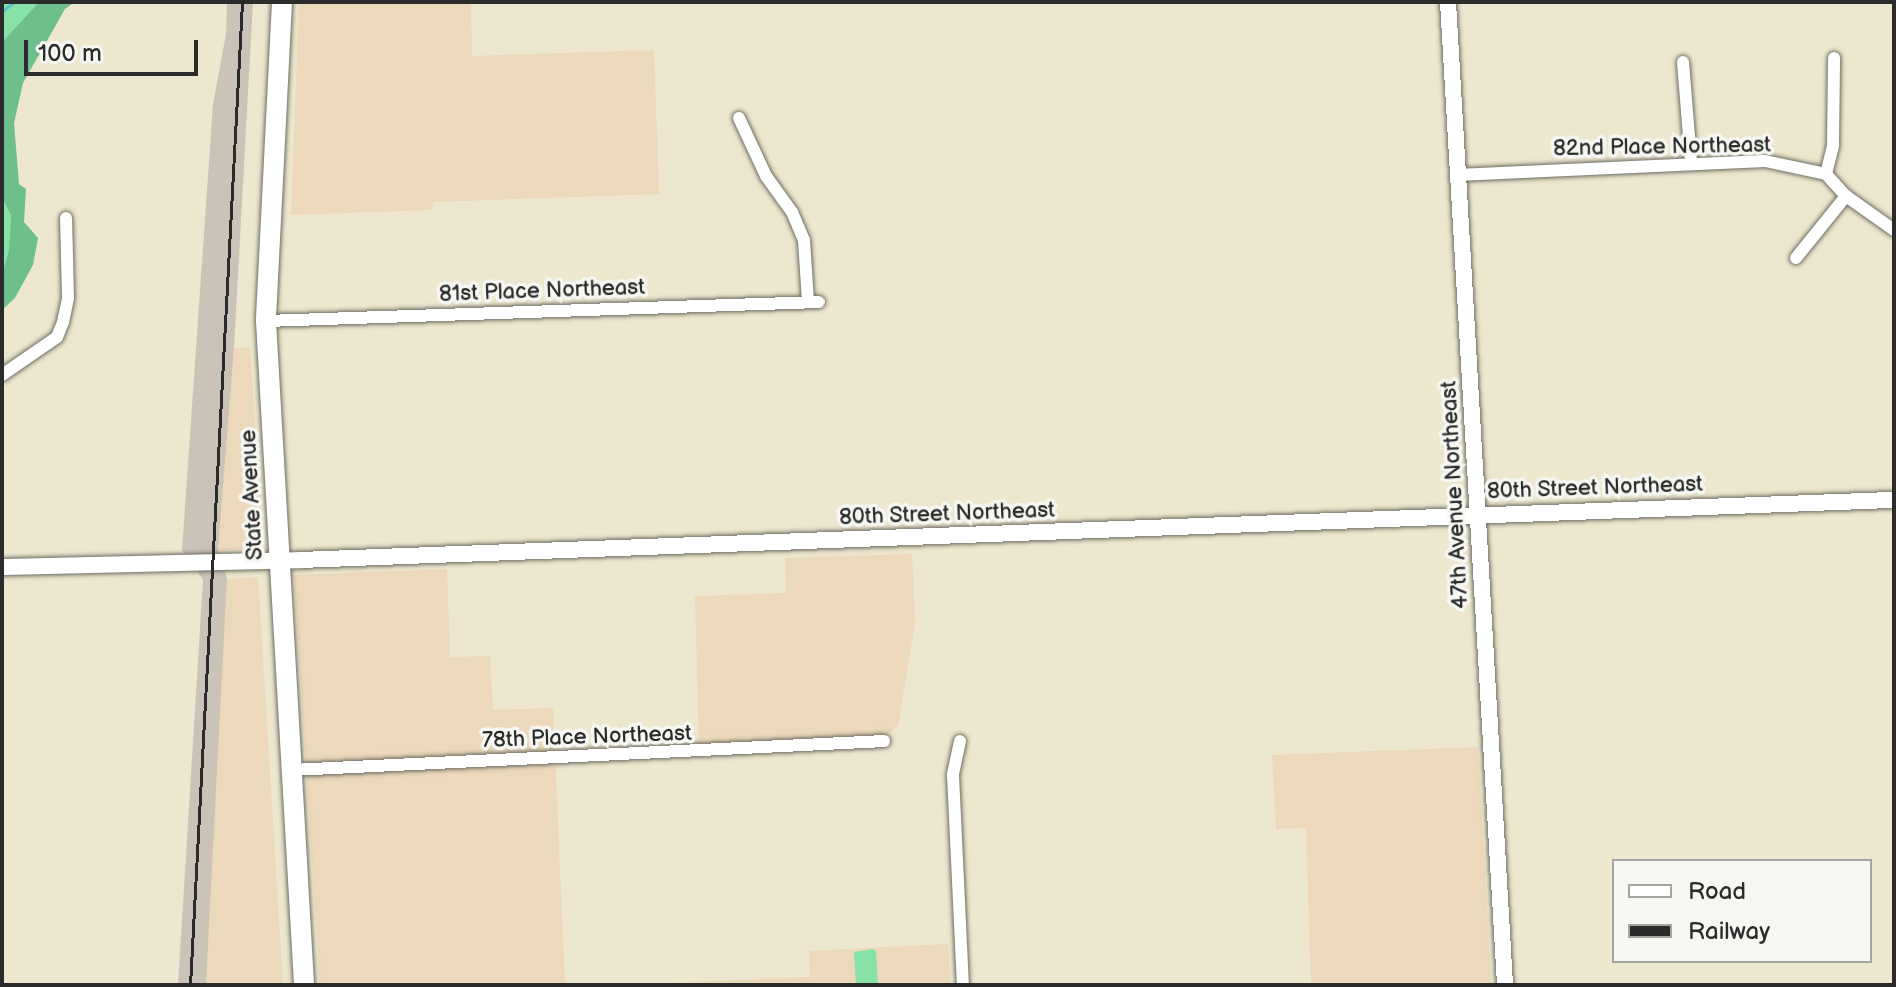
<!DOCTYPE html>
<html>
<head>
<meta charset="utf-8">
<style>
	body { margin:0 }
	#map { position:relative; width:1896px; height:987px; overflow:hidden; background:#ece7ce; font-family:"Balsamiq Sans",sans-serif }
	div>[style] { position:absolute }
	.built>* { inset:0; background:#ecd8ba }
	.industrial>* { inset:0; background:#cbc3b8 }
	.green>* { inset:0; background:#87e2a8 }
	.forest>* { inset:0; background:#6dc08c }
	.stream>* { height:3px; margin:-1.5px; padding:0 1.5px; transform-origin:1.5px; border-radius:1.5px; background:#56c3cc }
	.roads { filter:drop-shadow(0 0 2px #6f6d64) drop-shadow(0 0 2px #6f6d64) }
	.minor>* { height:12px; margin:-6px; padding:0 6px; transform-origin:6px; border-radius:6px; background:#fff }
	.tertiary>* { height:16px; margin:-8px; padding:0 8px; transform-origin:8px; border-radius:8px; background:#fff }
	.primary>* { height:20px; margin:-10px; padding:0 10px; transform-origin:10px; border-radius:10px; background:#fff }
	.rail>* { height:3px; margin:-1.5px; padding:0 1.5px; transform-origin:1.5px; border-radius:1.5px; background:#2b2b2b }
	span { translate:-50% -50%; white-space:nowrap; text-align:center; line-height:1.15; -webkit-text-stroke:7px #f6f6f2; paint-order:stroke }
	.street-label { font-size:22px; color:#2b2b2b }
	.frame { position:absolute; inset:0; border:4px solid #2b2b2b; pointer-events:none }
	.legend { position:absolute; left:1612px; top:859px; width:260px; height:104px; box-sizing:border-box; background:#f6f6f2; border:2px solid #a5a5a2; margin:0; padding:10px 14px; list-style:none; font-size:24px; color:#2b2b2b }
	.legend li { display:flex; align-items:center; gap:16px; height:40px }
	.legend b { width:40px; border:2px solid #a5a5a2 }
	.scale { position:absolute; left:24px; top:40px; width:174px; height:36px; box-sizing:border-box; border:4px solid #2b2b2b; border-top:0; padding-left:10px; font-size:24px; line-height:28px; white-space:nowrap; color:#2b2b2b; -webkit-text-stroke:6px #f6f6f2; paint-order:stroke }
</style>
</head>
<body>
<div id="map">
	<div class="built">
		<div style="clip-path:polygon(299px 2px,471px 2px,472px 56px,654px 50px,659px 194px,433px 202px,432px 210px,291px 215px)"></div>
		<div style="clip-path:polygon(250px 347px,262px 537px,254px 547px,218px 551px,234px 348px)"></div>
		<div style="clip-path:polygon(912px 554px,915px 622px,898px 726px,884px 737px,699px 748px,695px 596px,786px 593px,785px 558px)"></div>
		<div style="clip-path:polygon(447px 569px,450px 657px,490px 656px,493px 710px,553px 708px,565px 985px,320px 985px,294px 575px)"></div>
		<div style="clip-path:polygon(258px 577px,283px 985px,206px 985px,227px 579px)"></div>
		<div style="clip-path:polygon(1478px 747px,1491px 985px,1311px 985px,1306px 828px,1276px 829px,1272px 755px)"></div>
		<div style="clip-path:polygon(948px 944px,950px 985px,620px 985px,810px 977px,809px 951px)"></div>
	</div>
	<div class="industrial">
		<div style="clip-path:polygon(227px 2px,253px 2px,234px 348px,218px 550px,227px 579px,206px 985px,178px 985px,203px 580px,182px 550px,213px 104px,226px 34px)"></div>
	</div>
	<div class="green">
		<div style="clip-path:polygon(2px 2px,39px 2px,2px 42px)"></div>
		<div style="clip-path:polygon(2px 198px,11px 216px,10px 250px,2px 276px)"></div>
		<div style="clip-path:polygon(873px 949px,876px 951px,878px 985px,856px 985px,854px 952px)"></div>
	</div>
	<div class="forest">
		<div style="clip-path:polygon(39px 2px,75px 2px,65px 9px,23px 83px,14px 123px,19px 184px,26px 189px,24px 222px,38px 238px,33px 265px,15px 298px,2px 310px,2px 276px,9px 250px,11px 216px,2px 198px,2px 42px)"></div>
	</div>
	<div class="stream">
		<div style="left:2px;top:11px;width:15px;rotate:-37deg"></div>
	</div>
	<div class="roads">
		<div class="minor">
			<div style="left:1683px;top:62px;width:100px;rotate:85.4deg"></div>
			<div style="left:739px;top:118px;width:64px;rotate:65deg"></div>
			<div style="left:766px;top:176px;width:44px;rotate:54.2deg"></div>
			<div style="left:792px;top:212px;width:30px;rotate:67deg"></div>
			<div style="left:804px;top:240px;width:62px;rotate:86.3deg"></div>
			<div style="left:1826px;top:174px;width:30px;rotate:-76deg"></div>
			<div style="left:1833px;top:145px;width:87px;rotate:-89.3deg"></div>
			<div style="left:1457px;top:175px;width:308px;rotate:-2.6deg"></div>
			<div style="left:1765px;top:161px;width:62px;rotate:12deg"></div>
			<div style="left:1826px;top:174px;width:30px;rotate:48deg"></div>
			<div style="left:1846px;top:196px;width:59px;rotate:35.3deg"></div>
			<div style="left:1796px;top:258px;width:80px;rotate:-51.1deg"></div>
			<div style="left:266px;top:321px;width:553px;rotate:-1.97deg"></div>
			<div style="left:2px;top:375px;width:67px;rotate:-34.6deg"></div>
			<div style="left:57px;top:337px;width:16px;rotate:-68deg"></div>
			<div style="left:63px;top:322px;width:25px;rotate:-78deg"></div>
			<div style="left:68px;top:298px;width:80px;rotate:-91.4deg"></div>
			<div style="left:960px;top:741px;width:35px;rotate:102deg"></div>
			<div style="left:953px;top:775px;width:210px;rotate:87.3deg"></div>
			<div style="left:292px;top:770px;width:593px;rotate:-2.8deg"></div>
		</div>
		<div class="tertiary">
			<div style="left:1448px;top:2px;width:985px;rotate:86.68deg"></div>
			<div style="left:2px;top:567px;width:298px;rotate:-1.3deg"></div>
			<div style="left:300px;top:560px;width:1595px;rotate:-2.16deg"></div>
		</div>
		<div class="primary">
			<div style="left:282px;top:2px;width:319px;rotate:92.9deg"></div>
			<div style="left:266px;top:321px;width:665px;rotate:86.72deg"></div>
		</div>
	</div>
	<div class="rail">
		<div style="left:190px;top:985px;width:984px;rotate:-86.97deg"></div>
	</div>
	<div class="street-label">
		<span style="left:1662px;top:147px;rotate:-1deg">82nd Place Northeast</span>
		<span style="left:542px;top:291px;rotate:-2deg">81st Place Northeast</span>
		<span style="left:1595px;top:488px;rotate:-2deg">80th Street Northeast</span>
		<span style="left:252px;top:495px;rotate:-93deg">State Avenue</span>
		<span style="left:1455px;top:495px;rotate:-93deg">47th Avenue Northeast</span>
		<span style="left:947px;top:514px;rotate:-2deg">80th Street Northeast</span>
		<span style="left:587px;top:737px;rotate:-2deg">78th Place Northeast</span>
	</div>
	<div class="frame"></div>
	<ul class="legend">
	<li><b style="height:10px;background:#fff"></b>Road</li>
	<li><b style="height:10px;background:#2b2b2b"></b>Railway</li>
	</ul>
	<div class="scale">100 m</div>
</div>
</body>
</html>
